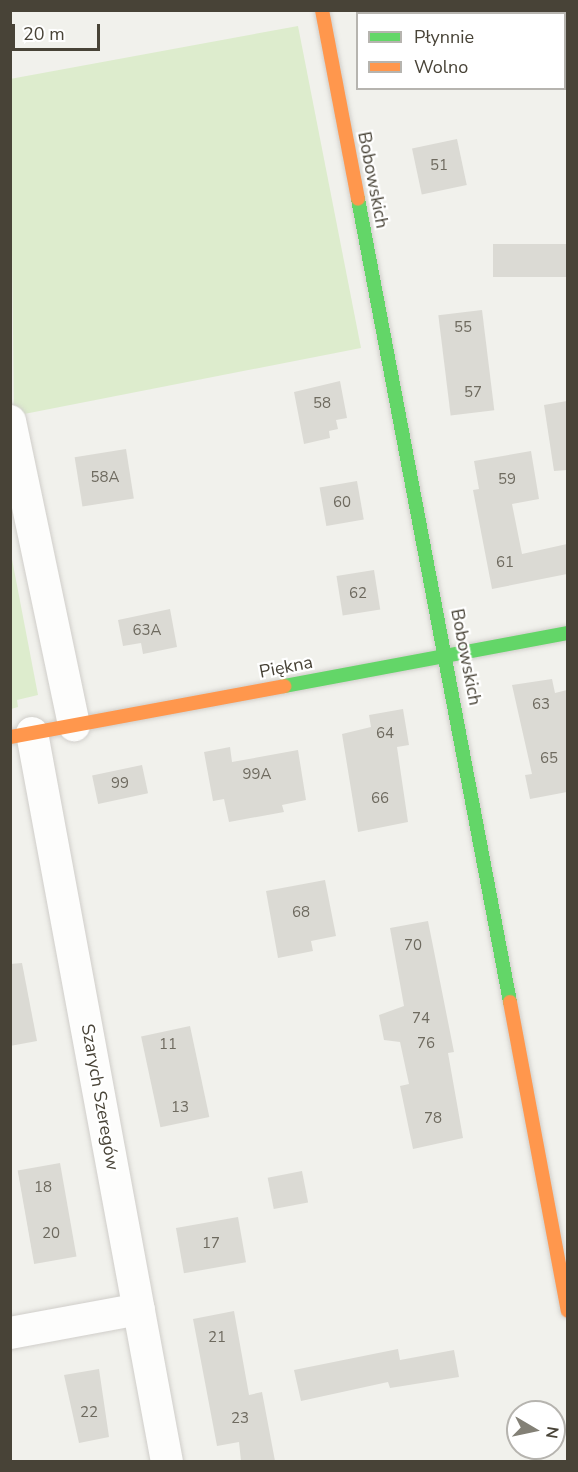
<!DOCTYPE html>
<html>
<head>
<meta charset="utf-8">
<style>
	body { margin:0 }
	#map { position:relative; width:578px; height:1472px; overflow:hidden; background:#f1f1ec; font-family:"Nunito Sans",sans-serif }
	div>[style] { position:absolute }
	.green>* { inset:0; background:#ddeccd }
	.building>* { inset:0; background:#dbdad4; transform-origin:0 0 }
	.roads { filter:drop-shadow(0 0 2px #d0ceca) drop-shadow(0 0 2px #d0ceca) }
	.street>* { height:32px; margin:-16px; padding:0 16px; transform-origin:16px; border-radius:16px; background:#fdfdfc }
	.fast>* { height:14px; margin:-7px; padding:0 7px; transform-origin:7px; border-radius:7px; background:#63d668 }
	.slow>* { height:14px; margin:-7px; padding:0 7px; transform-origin:7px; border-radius:7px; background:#ff974d }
	span { translate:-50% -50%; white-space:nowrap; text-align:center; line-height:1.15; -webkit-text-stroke:4.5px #fff; paint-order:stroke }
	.number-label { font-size:15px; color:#6e6a5f }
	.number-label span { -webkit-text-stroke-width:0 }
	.street-label { font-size:18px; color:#484337 }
	.frame { position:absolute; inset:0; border:12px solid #484337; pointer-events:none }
	.legend { position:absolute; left:356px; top:12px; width:210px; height:78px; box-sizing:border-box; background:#fff; border:2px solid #b6b4af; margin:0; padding:8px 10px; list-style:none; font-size:18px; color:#484337 }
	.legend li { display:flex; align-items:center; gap:12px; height:30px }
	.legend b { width:30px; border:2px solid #b6b4af }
	.north { position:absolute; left:506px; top:1400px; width:60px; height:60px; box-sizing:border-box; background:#fff; border:2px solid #b6b4af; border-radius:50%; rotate:99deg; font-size:16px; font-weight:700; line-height:24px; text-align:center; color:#484337 }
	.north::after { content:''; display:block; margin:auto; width:21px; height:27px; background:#838076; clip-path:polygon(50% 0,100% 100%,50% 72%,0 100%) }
	.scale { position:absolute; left:12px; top:24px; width:88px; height:27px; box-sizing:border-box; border:3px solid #484337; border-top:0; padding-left:8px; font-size:18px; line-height:21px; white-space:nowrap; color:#484337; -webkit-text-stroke:4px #fff; paint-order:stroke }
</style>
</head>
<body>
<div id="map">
	<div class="green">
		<div style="clip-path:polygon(298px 26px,361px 348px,14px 416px,10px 79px)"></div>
		<div style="clip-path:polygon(11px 554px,38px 695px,17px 700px,18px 707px,11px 709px)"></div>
	</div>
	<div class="building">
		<div style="left:457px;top:139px;width:47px;height:46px;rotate:78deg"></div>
		<div style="left:567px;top:244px;width:33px;height:74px;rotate:90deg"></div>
		<div style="left:482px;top:310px;width:101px;height:44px;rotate:83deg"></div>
		<div style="clip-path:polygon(340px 381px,347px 418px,336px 420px,338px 429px,329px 431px,330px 438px,304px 444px,294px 392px)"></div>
		<div style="clip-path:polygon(567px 401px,567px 470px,554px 471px,544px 405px)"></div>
		<div style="left:126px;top:449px;width:50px;height:52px;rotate:81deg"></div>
		<div style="clip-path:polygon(531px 451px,539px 499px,512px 504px,522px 554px,567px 544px,567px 574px,492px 589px,473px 490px,479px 489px,474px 461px)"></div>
		<div style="left:357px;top:481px;width:39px;height:38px;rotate:80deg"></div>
		<div style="left:374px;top:570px;width:40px;height:38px;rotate:81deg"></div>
		<div style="clip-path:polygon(170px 609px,177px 647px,143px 654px,141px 643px,123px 646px,118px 620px)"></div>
		<div style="clip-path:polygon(552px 679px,555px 693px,567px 690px,567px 792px,530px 799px,525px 775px,532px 774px,512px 685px)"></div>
		<div style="clip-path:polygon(403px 709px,409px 745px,397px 747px,408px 822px,358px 832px,342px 734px,371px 727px,369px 715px)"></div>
		<div style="clip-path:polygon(230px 747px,232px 762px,298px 750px,306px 800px,282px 805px,284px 812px,229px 822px,224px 799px,213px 801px,204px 752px)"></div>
		<div style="left:142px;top:765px;width:29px;height:51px;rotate:78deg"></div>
		<div style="clip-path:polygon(325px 880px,336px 936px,311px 941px,313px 951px,278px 958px,266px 891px)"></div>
		<div style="clip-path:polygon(428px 921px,454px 1052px,448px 1053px,463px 1138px,413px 1149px,400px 1086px,409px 1084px,400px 1042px,384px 1040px,379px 1015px,404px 1006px,390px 928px)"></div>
		<div style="clip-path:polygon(22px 963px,37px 1041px,10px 1046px,10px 964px)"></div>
		<div style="left:190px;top:1026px;width:93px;height:50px;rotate:78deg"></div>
		<div style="left:60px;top:1163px;width:95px;height:43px;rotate:80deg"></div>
		<div style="left:302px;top:1171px;width:32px;height:35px;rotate:79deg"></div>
		<div style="left:238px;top:1217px;width:46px;height:63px;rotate:80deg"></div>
		<div style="clip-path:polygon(234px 1311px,249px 1395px,262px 1392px,275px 1461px,241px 1461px,239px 1442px,217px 1446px,193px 1319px)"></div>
		<div style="clip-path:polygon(398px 1349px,400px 1360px,454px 1350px,459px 1377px,390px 1388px,388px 1382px,301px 1401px,294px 1370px)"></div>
		<div style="clip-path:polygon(99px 1369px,109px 1437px,79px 1443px,64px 1375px)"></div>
	</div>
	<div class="roads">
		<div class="street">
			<div style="left:10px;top:421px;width:311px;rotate:78.1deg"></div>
			<div style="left:32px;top:733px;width:741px;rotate:79.51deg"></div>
			<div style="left:10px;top:1333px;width:131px;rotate:-10.5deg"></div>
		</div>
		<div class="fast">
			<div style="left:358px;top:199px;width:817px;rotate:79.28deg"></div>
			<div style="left:284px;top:686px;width:289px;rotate:-10.6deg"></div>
		</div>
		<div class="slow">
			<div style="left:322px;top:10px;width:192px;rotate:79.2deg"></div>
			<div style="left:10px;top:737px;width:279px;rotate:-10.5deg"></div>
			<div style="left:510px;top:1002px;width:314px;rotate:79.4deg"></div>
		</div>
	</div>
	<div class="number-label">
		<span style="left:439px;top:166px">51</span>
		<span style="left:463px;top:328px">55</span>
		<span style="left:473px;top:393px">57</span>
		<span style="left:322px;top:404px">58</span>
		<span style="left:105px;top:478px">58A</span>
		<span style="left:507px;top:480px">59</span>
		<span style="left:342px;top:503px">60</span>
		<span style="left:505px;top:563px">61</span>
		<span style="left:358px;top:594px">62</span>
		<span style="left:147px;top:631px">63A</span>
		<span style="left:541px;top:705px">63</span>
		<span style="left:385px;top:734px">64</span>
		<span style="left:549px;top:759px">65</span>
		<span style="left:257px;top:775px">99A</span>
		<span style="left:120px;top:784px">99</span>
		<span style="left:380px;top:799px">66</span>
		<span style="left:301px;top:913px">68</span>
		<span style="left:413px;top:946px">70</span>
		<span style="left:421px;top:1019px">74</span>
		<span style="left:426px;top:1044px">76</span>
		<span style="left:168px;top:1045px">11</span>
		<span style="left:180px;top:1108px">13</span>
		<span style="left:433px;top:1119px">78</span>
		<span style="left:43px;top:1188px">18</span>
		<span style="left:51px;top:1234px">20</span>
		<span style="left:211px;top:1244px">17</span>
		<span style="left:217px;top:1338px">21</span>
		<span style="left:89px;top:1413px">22</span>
		<span style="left:240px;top:1419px">23</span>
	</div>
	<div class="street-label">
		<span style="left:373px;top:180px;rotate:79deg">Bobowskich</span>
		<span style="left:466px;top:657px;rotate:79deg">Bobowskich</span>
		<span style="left:286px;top:667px;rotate:-11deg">Piękna</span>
		<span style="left:100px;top:1097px;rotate:80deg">Szarych Szeregów</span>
	</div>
	<div class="frame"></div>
	<ul class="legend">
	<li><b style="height:8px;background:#63d668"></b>Płynnie</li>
	<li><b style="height:8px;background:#ff974d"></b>Wolno</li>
	</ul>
	<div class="north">N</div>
	<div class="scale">20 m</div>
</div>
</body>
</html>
